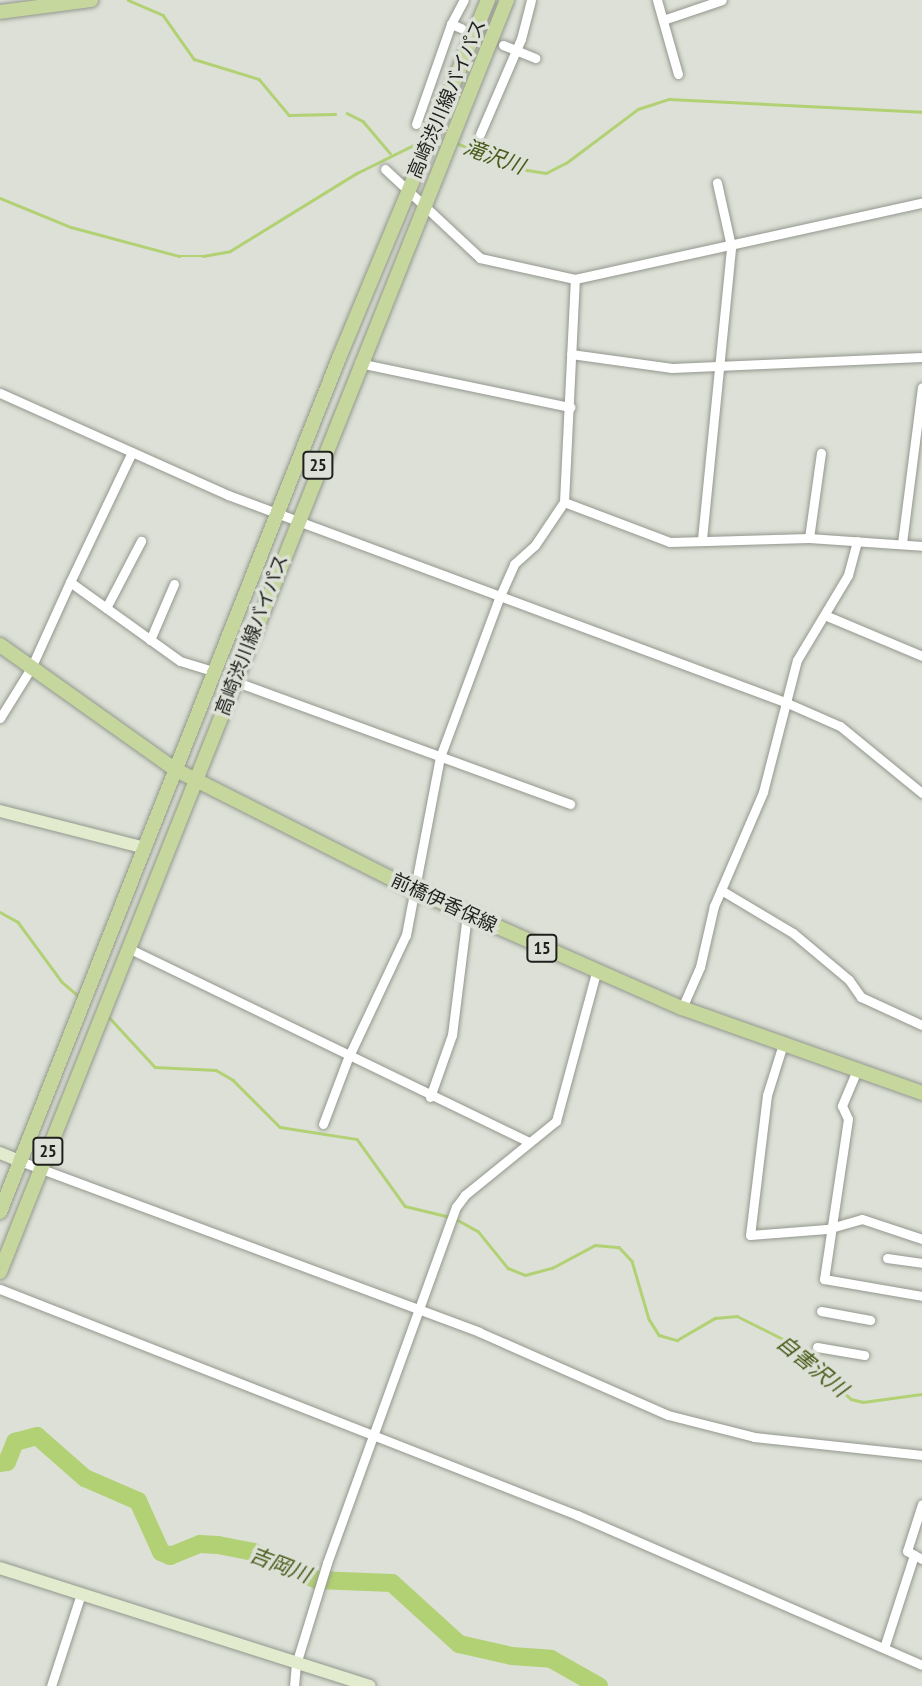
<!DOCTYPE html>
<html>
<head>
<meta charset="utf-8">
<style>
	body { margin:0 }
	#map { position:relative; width:922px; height:1686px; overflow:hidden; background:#dce0d6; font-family:"PT Sans Narrow","Noto Sans JP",sans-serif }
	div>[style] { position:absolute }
	.stream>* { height:2.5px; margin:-1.25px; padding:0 1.25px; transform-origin:1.25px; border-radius:1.25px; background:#b2d174 }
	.river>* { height:18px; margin:-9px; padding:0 9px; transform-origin:9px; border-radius:9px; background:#b2d174 }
	.roads { filter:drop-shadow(0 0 2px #93978e) drop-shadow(0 0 2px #93978e) }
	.street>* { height:9px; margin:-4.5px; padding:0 4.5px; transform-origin:4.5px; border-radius:4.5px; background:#fff }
	.secondary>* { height:12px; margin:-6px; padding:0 6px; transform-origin:6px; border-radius:6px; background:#e2ebce }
	.primary>* { height:14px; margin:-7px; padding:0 7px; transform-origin:7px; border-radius:7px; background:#c5d79c }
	span { translate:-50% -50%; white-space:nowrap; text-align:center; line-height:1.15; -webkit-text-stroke:7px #dce0d6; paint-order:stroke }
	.shield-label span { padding:2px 5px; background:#dce0d6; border:2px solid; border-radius:5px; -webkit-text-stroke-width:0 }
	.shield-label { font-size:18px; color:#1f201d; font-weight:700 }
	.street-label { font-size:19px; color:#1f201d }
	.water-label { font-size:21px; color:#495b1a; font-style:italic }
</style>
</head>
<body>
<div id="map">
	<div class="stream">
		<div style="left:128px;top:0;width:38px;rotate:23deg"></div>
		<div style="left:163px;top:15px;width:54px;rotate:54.8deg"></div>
		<div style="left:194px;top:59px;width:68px;rotate:17.1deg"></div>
		<div style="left:259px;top:79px;width:47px;rotate:50.2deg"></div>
		<div style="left:289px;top:115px;width:46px;rotate:-1.2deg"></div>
		<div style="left:347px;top:113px;width:18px;rotate:27deg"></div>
		<div style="left:363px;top:121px;width:42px;rotate:49.8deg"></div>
		<div style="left:456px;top:143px;width:76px;rotate:20.8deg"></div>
		<div style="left:527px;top:170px;width:19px;rotate:9deg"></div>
		<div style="left:546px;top:173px;width:22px;rotate:-27deg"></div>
		<div style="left:566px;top:163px;width:90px;rotate:-36.9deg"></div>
		<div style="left:638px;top:109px;width:33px;rotate:-18deg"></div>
		<div style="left:669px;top:99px;width:253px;rotate:2.9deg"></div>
		<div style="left:0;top:198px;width:77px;rotate:22.2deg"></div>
		<div style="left:71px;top:227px;width:112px;rotate:15deg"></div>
		<div style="left:179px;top:256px;width:24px"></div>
		<div style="left:203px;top:256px;width:27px;rotate:-10deg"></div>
		<div style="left:230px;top:251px;width:149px;rotate:-31.6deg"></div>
		<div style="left:357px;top:173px;width:72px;rotate:-26.2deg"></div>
		<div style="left:0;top:912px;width:21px;rotate:29deg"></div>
		<div style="left:18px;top:922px;width:74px;rotate:53.7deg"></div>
		<div style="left:62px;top:982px;width:23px;rotate:40deg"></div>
		<div style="left:109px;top:1017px;width:68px;rotate:47.4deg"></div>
		<div style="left:155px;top:1067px;width:61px;rotate:2.8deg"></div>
		<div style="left:216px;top:1070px;width:20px;rotate:30deg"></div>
		<div style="left:233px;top:1080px;width:66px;rotate:45deg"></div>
		<div style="left:280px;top:1127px;width:78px;rotate:8.9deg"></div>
		<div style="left:357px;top:1139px;width:82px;rotate:54.4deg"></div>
		<div style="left:405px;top:1206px;width:46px;rotate:13.7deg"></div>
		<div style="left:456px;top:1219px;width:25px;rotate:29deg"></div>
		<div style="left:478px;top:1231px;width:48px;rotate:51deg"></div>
		<div style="left:508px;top:1268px;width:18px;rotate:22deg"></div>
		<div style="left:525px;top:1275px;width:28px;rotate:-15deg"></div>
		<div style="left:552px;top:1268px;width:49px;rotate:-28.1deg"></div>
		<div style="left:595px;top:1245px;width:24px;rotate:5deg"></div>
		<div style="left:619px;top:1247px;width:19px;rotate:47deg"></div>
		<div style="left:632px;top:1261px;width:60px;rotate:73.7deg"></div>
		<div style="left:649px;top:1319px;width:19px;rotate:58deg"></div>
		<div style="left:659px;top:1335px;width:19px;rotate:16deg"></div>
		<div style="left:677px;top:1340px;width:44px;rotate:-30.1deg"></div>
		<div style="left:715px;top:1318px;width:22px;rotate:-5deg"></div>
		<div style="left:737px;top:1316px;width:51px;rotate:26.6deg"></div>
		<div style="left:783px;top:1339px;width:91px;rotate:41.4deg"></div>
		<div style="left:851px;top:1399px;width:12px;rotate:14deg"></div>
		<div style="left:863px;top:1402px;width:60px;rotate:-7.7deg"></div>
	</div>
	<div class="river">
		<div style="left:0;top:1463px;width:7px;rotate:-8deg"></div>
		<div style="left:7px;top:1462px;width:22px;rotate:-68deg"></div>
		<div style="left:15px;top:1442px;width:23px;rotate:-15deg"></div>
		<div style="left:37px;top:1436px;width:64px;rotate:41.2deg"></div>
		<div style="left:85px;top:1478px;width:58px;rotate:23.5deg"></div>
		<div style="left:138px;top:1501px;width:56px;rotate:65.7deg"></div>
		<div style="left:161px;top:1552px;width:10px;rotate:24deg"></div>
		<div style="left:170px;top:1556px;width:32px;rotate:-22deg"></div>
		<div style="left:200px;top:1544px;width:18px;rotate:3deg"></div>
		<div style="left:218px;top:1545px;width:36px;rotate:11deg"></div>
		<div style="left:253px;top:1552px;width:70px;rotate:23.6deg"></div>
		<div style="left:317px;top:1580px;width:75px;rotate:2.3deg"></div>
		<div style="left:392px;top:1583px;width:91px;rotate:42.3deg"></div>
		<div style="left:459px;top:1644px;width:54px;rotate:12.8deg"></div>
		<div style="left:512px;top:1656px;width:39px;rotate:4deg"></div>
		<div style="left:551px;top:1659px;width:55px;rotate:29.4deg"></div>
	</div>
	<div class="roads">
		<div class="street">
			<div style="left:657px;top:0;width:77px;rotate:74.2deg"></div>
			<div style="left:663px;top:20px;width:62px;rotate:-18.7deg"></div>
			<div style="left:451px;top:24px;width:11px;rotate:22deg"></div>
			<div style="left:503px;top:45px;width:35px;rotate:22deg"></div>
			<div style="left:416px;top:124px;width:106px;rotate:-70.7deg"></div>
			<div style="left:451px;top:24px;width:27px;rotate:-62deg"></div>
			<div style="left:480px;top:134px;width:103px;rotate:-66.7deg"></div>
			<div style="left:521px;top:39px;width:40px;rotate:-75.6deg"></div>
			<div style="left:385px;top:169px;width:130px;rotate:43.1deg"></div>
			<div style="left:480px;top:258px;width:97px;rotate:12.5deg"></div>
			<div style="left:575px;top:279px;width:355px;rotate:-12.4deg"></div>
			<div style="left:571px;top:354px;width:102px;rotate:7.9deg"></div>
			<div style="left:672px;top:368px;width:250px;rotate:-2.5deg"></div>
			<div style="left:359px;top:363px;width:216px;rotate:11.8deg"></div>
			<div style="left:0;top:393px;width:250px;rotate:24.1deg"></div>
			<div style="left:228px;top:495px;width:594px;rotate:20.39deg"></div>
			<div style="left:785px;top:702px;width:60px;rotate:23.6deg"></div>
			<div style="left:840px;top:726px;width:106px;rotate:39.3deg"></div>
			<div style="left:132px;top:452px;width:144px;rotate:115.5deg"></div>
			<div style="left:70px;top:582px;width:135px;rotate:35.7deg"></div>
			<div style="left:180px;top:661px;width:38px;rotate:17deg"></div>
			<div style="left:564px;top:502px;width:113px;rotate:20.7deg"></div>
			<div style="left:670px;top:542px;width:139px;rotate:-1.6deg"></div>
			<div style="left:809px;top:538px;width:113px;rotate:4deg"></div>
			<div style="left:809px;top:538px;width:86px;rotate:-82deg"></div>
			<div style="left:702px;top:539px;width:294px;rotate:-84.3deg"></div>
			<div style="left:731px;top:246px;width:65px;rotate:-102.5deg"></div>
			<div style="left:902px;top:543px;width:157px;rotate:-82.7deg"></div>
			<div style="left:106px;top:608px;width:76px;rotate:-62.4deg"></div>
			<div style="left:827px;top:616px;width:103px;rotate:22.8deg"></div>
			<div style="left:150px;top:640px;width:61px;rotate:-66.8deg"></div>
			<div style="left:234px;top:681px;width:358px;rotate:20.1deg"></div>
			<div style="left:0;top:718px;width:59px;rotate:-58.2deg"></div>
			<div style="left:31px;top:668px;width:94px;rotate:-65.6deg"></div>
			<div style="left:721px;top:890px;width:84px;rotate:30.8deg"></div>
			<div style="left:793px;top:933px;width:73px;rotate:40deg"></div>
			<div style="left:849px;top:980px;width:21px;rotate:55deg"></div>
			<div style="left:861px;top:997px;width:67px;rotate:24.7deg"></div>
			<div style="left:128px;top:948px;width:445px;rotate:25.8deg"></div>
			<div style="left:682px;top:1008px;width:45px;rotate:-66.3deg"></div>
			<div style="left:700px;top:967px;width:63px;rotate:-77.1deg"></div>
			<div style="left:714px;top:906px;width:124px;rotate:-66.7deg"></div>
			<div style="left:763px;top:792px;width:136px;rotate:-75.6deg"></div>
			<div style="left:797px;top:660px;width:99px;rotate:-59deg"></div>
			<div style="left:848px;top:575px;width:35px;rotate:-75deg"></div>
			<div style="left:783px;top:1044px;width:53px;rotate:107.4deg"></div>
			<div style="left:767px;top:1095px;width:141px;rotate:96.9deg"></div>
			<div style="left:750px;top:1235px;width:77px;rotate:-4.5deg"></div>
			<div style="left:827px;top:1229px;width:36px;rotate:-16deg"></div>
			<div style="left:862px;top:1219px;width:63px;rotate:18.4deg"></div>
			<div style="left:857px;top:1070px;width:39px;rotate:113deg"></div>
			<div style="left:842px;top:1106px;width:14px;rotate:65deg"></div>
			<div style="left:848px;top:1119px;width:162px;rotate:98.5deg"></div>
			<div style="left:824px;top:1279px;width:99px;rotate:9.8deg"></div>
			<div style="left:430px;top:1097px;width:66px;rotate:-70.5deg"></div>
			<div style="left:452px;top:1035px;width:122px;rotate:-82.9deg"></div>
			<div style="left:323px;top:1124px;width:71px;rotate:-69.3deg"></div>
			<div style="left:348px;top:1058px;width:136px;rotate:-64.8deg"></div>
			<div style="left:406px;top:935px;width:181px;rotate:-79.2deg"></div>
			<div style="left:440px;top:757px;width:172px;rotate:-69.6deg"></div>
			<div style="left:500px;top:596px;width:35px;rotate:-66deg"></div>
			<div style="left:514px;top:564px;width:28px;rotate:-42deg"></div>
			<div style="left:535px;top:545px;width:52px;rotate:-56deg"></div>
			<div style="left:564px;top:502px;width:223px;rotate:-87.2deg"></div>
			<div style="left:20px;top:1161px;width:490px;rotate:20.4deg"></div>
			<div style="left:479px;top:1332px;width:206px;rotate:23.7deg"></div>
			<div style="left:668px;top:1415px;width:89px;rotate:14.3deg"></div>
			<div style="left:754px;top:1437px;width:169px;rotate:6.1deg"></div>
			<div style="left:887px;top:1258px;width:35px;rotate:8deg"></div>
			<div style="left:0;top:1289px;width:620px;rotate:21.39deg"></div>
			<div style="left:577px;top:1515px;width:376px;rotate:23.5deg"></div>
			<div style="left:821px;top:1311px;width:50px;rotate:10.4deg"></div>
			<div style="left:817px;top:1347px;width:48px;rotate:9.7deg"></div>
			<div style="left:914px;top:1555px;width:8px;rotate:-150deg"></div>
			<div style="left:907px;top:1551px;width:49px;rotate:-72.3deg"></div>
			<div style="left:884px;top:1648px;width:98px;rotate:-72.1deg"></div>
			<div style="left:914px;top:1555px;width:9px;rotate:27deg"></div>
			<div style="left:51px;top:1686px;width:94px;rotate:-72deg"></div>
			<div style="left:294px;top:1686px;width:22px;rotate:-85deg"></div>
			<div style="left:296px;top:1664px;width:106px;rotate:-72.9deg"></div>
			<div style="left:327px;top:1563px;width:379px;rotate:-70.1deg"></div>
			<div style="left:456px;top:1207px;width:15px;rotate:-53deg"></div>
			<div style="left:465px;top:1195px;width:117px;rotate:-39.1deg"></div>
			<div style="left:556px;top:1121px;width:153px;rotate:-74.9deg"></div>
		</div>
		<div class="secondary">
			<div style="left:0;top:811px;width:150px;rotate:14.3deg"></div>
			<div style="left:0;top:1153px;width:22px;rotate:22deg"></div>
			<div style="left:0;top:1568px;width:388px;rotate:17.7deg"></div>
		</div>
		<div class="primary">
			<div style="left:0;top:12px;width:92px;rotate:-7.5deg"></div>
			<div style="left:0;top:645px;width:216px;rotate:35.4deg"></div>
			<div style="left:176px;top:770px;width:267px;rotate:26.8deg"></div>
			<div style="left:414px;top:890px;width:293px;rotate:23.8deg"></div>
			<div style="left:682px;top:1008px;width:255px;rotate:19.5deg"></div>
			<div style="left:0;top:1212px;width:919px;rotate:-68.35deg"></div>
			<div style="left:339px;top:358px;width:388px;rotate:-67.4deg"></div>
			<div style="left:0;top:1272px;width:1369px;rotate:-68.27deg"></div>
		</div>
	</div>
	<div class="shield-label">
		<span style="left:318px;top:465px">25</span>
		<span style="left:542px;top:948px">15</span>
		<span style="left:48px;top:1151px">25</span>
	</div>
	<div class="street-label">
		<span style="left:447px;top:99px;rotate:-67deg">高崎渋川線バイパス</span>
		<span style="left:252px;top:635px;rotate:-69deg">高崎渋川線バイパス</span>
		<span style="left:444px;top:903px;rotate:25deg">前橋伊香保線</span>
	</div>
	<div class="water-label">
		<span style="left:494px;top:157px;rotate:20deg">滝沢川</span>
		<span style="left:812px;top:1366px;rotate:39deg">自害沢川</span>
		<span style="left:280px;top:1565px;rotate:21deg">吉岡川</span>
	</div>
</div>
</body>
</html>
